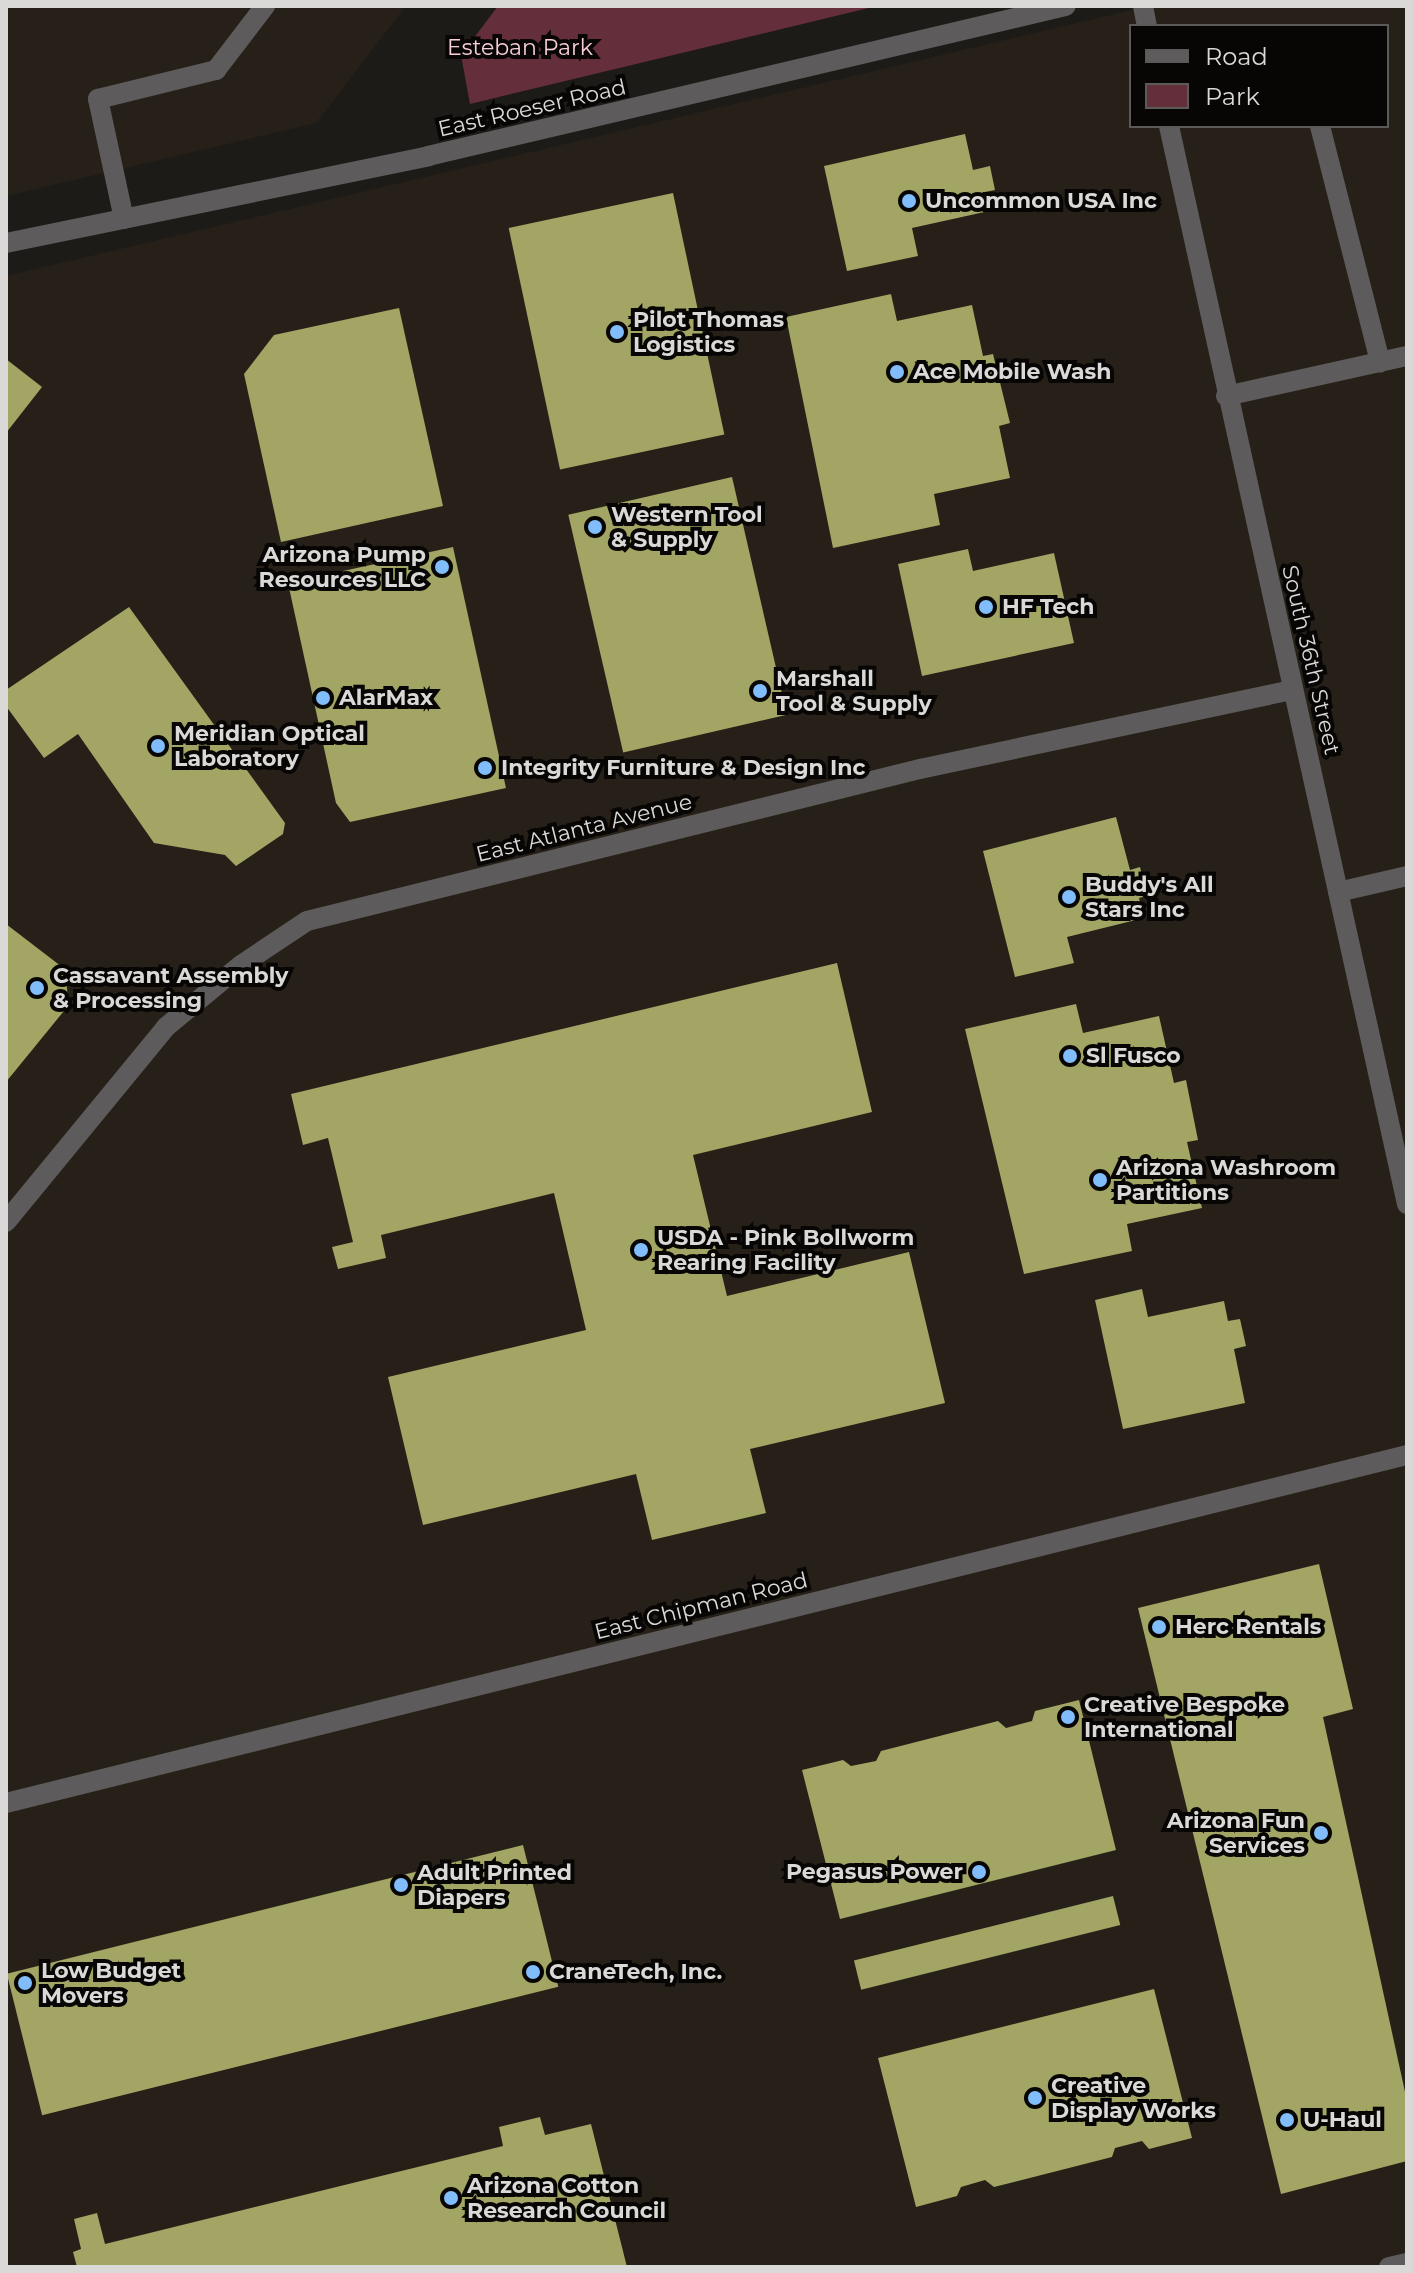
<!DOCTYPE html>
<html>
<head>
<meta charset="utf-8">
<style>
	body { margin:0 }
	#map { position:relative; width:1413px; height:2273px; overflow:hidden; background:#1d1b18; font-family:Montserrat,sans-serif }
	div>[style] { position:absolute }
	.built>* { inset:0; background:#262018 }
	.green>* { inset:0; background:#642e3b }
	.building>* { inset:0; background:#a2a563; transform-origin:0 0 }
	.service>* { height:20px; margin:-10px; padding:0 10px; transform-origin:10px; border-radius:10px; background:#5d5b5b }
	.minor>* { height:20px; margin:-10px; padding:0 10px; transform-origin:10px; border-radius:10px; background:#5d5b5b }
	.tertiary>* { height:20px; margin:-10px; padding:0 10px; transform-origin:10px; border-radius:10px; background:#5d5b5b }
	.dots>* { width:22px; height:22px; translate:-50% -50%; box-sizing:border-box; border:4px solid #070605; border-radius:50% }
	span { translate:-50% -50%; white-space:nowrap; text-align:center; line-height:1.15; -webkit-text-stroke:8px #070605; paint-order:stroke }
	.park-label { font-size:22px; color:#f7ced6 }
	.street-label { font-size:22px; color:#dad9d7 }
	.poi-label { font-size:22px; color:#dad9d7; font-weight:700 }
	.left { translate:0 -50%; text-align:left }
	.right { translate:-100% -50%; text-align:right }
	.frame { position:absolute; inset:0; border:8px solid #dad9d7; pointer-events:none }
	.legend { position:absolute; left:1129px; top:24px; width:260px; height:104px; box-sizing:border-box; background:#070605; border:2px solid #5b5a59; margin:0; padding:10px 14px; list-style:none; font-size:24px; color:#dad9d7 }
	.legend li { display:flex; align-items:center; gap:16px; height:40px }
	.legend b { width:40px; border:2px solid #5b5a59 }
</style>
</head>
<body>
<div id="map">
	<div class="built">
		<div style="clip-path:polygon(6px 6px,406px 6px,316px 123px,6px 196px)"></div>
		<div style="clip-path:polygon(evenodd,1149px 6px,1407px 6px,1407px 2267px,6px 2267px,6px 276px,1149px 6px,1131px 26px,1387px 26px,1387px 126px,1131px 126px,1131px 26px)"></div>
	</div>
	<div class="green">
		<div style="clip-path:polygon(498px 6px,877px 6px,470px 104px,461px 55px)"></div>
	</div>
	<div class="building">
		<div style="clip-path:polygon(965px 134px,973px 170px,990px 166px,995px 190px,985px 192px,989px 211px,912px 228px,918px 256px,847px 271px,824px 166px)"></div>
		<div style="left:673px;top:193px;width:247px;height:168px;rotate:78deg"></div>
		<div style="clip-path:polygon(891px 294px,897px 321px,972px 305px,983px 356px,993px 354px,1010px 423px,999px 426px,1010px 478px,934px 494px,940px 525px,833px 548px,786px 317px)"></div>
		<div style="clip-path:polygon(399px 308px,443px 506px,281px 542px,244px 374px,274px 335px)"></div>
		<div style="clip-path:polygon(6px 359px,42px 387px,6px 433px)"></div>
		<div style="left:732px;top:477px;width:244px;height:168px;rotate:77deg"></div>
		<div style="clip-path:polygon(453px 547px,506px 788px,350px 822px,336px 803px,288px 583px)"></div>
		<div style="clip-path:polygon(968px 549px,973px 571px,1054px 553px,1074px 643px,922px 676px,898px 564px)"></div>
		<div style="clip-path:polygon(129px 607px,285px 823px,283px 834px,236px 866px,225px 855px,154px 843px,78px 734px,44px 758px,6px 706px,6px 690px)"></div>
		<div style="clip-path:polygon(1116px 817px,1130px 870px,1140px 867px,1147px 896px,1139px 898px,1144px 918px,1067px 937px,1074px 963px,1015px 977px,983px 851px)"></div>
		<div style="clip-path:polygon(6px 924px,66px 970px,68px 1006px,6px 1082px)"></div>
		<div style="clip-path:polygon(837px 963px,872px 1112px,693px 1155px,727px 1296px,909px 1252px,945px 1403px,750px 1449px,766px 1513px,652px 1540px,636px 1474px,423px 1525px,388px 1377px,586px 1330px,554px 1193px,381px 1235px,386px 1258px,338px 1269px,332px 1247px,353px 1242px,328px 1138px,303px 1145px,291px 1094px)"></div>
		<div style="clip-path:polygon(1076px 1004px,1083px 1033px,1159px 1016px,1174px 1083px,1186px 1080px,1198px 1140px,1187px 1142px,1202px 1208px,1127px 1224px,1132px 1251px,1024px 1274px,965px 1029px)"></div>
		<div style="clip-path:polygon(1142px 1289px,1148px 1317px,1224px 1301px,1228px 1321px,1240px 1319px,1246px 1346px,1234px 1349px,1245px 1403px,1123px 1429px,1095px 1300px)"></div>
		<div style="clip-path:polygon(1319px 1564px,1353px 1709px,1323px 1717px,1407px 2101px,1407px 2161px,1281px 2194px,1138px 1608px)"></div>
		<div style="clip-path:polygon(1079px 1700px,1116px 1850px,840px 1919px,802px 1770px,843px 1760px,851px 1766px,876px 1761px,881px 1751px,998px 1721px,1006px 1728px,1032px 1721px,1035px 1711px)"></div>
		<div style="left:523px;top:1845px;width:146px;height:532px;rotate:76deg"></div>
		<div style="left:1113px;top:1896px;width:30px;height:267px;rotate:76deg"></div>
		<div style="clip-path:polygon(1154px 1989px,1192px 2138px,1149px 2149px,1142px 2141px,1115px 2148px,1112px 2157px,994px 2187px,985px 2180px,961px 2187px,957px 2196px,916px 2207px,878px 2058px)"></div>
		<div style="clip-path:polygon(540px 2117px,545px 2135px,591px 2124px,627px 2267px,77px 2267px,73px 2252px,81px 2249px,74px 2219px,97px 2213px,105px 2244px,503px 2146px,499px 2127px)"></div>
	</div>
	<div class="service">
		<div style="left:1320px;top:126px;width:244px;rotate:75.7deg"></div>
		<div style="left:124px;top:219px;width:123px;rotate:-102.2deg"></div>
		<div style="left:98px;top:99px;width:122px;rotate:-13.8deg"></div>
		<div style="left:216px;top:70px;width:81px;rotate:-52.6deg"></div>
		<div style="left:1226px;top:396px;width:185px;rotate:-12.5deg"></div>
	</div>
	<div class="minor">
		<div style="left:1143px;top:6px;width:20px;rotate:79deg"></div>
		<div style="left:1169px;top:126px;width:1104px;rotate:77.55deg"></div>
		<div style="left:1338px;top:892px;width:71px;rotate:-13.1deg"></div>
		<div style="left:6px;top:1222px;width:252px;rotate:-50.6deg"></div>
		<div style="left:166px;top:1027px;width:97px;rotate:-39.6deg"></div>
		<div style="left:241px;top:965px;width:79px;rotate:-33.7deg"></div>
		<div style="left:307px;top:921px;width:632px;rotate:-13.93deg"></div>
		<div style="left:920px;top:769px;width:381px;rotate:-12deg"></div>
		<div style="left:6px;top:1803px;width:1444px;rotate:-13.95deg"></div>
		<div style="left:1389px;top:2267px;width:18px;rotate:-13deg"></div>
	</div>
	<div class="tertiary">
		<div style="left:6px;top:243px;width:431px;rotate:-11.6deg"></div>
		<div style="left:428px;top:156px;width:655px;rotate:-13.23deg"></div>
	</div>
	<div class="dots">
		<div style="left:909px;top:201px;background:#80bdfa"></div>
		<div style="left:617px;top:332px;background:#80bdfa"></div>
		<div style="left:897px;top:372px;background:#80bdfa"></div>
		<div style="left:595px;top:527px;background:#80bdfa"></div>
		<div style="left:442px;top:567px;background:#80bdfa"></div>
		<div style="left:986px;top:607px;background:#80bdfa"></div>
		<div style="left:760px;top:691px;background:#80bdfa"></div>
		<div style="left:323px;top:698px;background:#80bdfa"></div>
		<div style="left:158px;top:746px;background:#80bdfa"></div>
		<div style="left:485px;top:768px;background:#80bdfa"></div>
		<div style="left:1069px;top:897px;background:#80bdfa"></div>
		<div style="left:37px;top:988px;background:#80bdfa"></div>
		<div style="left:1070px;top:1056px;background:#80bdfa"></div>
		<div style="left:1100px;top:1180px;background:#80bdfa"></div>
		<div style="left:641px;top:1250px;background:#80bdfa"></div>
		<div style="left:1159px;top:1627px;background:#80bdfa"></div>
		<div style="left:1068px;top:1717px;background:#80bdfa"></div>
		<div style="left:1321px;top:1833px;background:#80bdfa"></div>
		<div style="left:979px;top:1872px;background:#80bdfa"></div>
		<div style="left:401px;top:1885px;background:#80bdfa"></div>
		<div style="left:533px;top:1972px;background:#80bdfa"></div>
		<div style="left:25px;top:1983px;background:#80bdfa"></div>
		<div style="left:1035px;top:2098px;background:#80bdfa"></div>
		<div style="left:1287px;top:2120px;background:#80bdfa"></div>
		<div style="left:451px;top:2198px;background:#80bdfa"></div>
	</div>
	<div class="park-label">
		<span style="left:520px;top:48px">Esteban Park</span>
	</div>
	<div class="street-label">
		<span style="left:532px;top:108px;rotate:-13deg">East Roeser Road</span>
		<span style="left:1311px;top:660px;rotate:77deg">South 36th Street</span>
		<span style="left:584px;top:828px;rotate:-14deg">East Atlanta Avenue</span>
		<span style="left:701px;top:1606px;rotate:-14deg">East Chipman Road</span>
	</div>
	<div class="poi-label">
		<span class="left" style="left:925px;top:201px">Uncommon USA Inc</span>
		<span class="left" style="left:633px;top:332px">Pilot Thomas<br>Logistics</span>
		<span class="left" style="left:913px;top:372px">Ace Mobile Wash</span>
		<span class="left" style="left:611px;top:527px">Western Tool<br>&amp; Supply</span>
		<span class="right" style="left:426px;top:567px">Arizona Pump<br>Resources LLC</span>
		<span class="left" style="left:1002px;top:607px">HF Tech</span>
		<span class="left" style="left:776px;top:691px">Marshall<br>Tool &amp; Supply</span>
		<span class="left" style="left:339px;top:698px">AlarMax</span>
		<span class="left" style="left:174px;top:746px">Meridian Optical<br>Laboratory</span>
		<span class="left" style="left:501px;top:768px">Integrity Furniture &amp; Design Inc</span>
		<span class="left" style="left:1085px;top:897px">Buddy's All<br>Stars Inc</span>
		<span class="left" style="left:53px;top:988px">Cassavant Assembly<br>&amp; Processing</span>
		<span class="left" style="left:1086px;top:1056px">Sl Fusco</span>
		<span class="left" style="left:1116px;top:1180px">Arizona Washroom<br>Partitions</span>
		<span class="left" style="left:657px;top:1250px">USDA - Pink Bollworm<br>Rearing Facility</span>
		<span class="left" style="left:1175px;top:1627px">Herc Rentals</span>
		<span class="left" style="left:1084px;top:1717px">Creative Bespoke<br>International</span>
		<span class="right" style="left:1305px;top:1833px">Arizona Fun<br>Services</span>
		<span class="left" style="left:417px;top:1885px">Adult Printed<br>Diapers</span>
		<span class="right" style="left:963px;top:1872px">Pegasus Power</span>
		<span class="left" style="left:41px;top:1983px">Low Budget<br>Movers</span>
		<span class="left" style="left:549px;top:1972px">CraneTech, Inc.</span>
		<span class="left" style="left:1051px;top:2098px">Creative<br>Display Works</span>
		<span class="left" style="left:1303px;top:2120px">U-Haul</span>
		<span class="left" style="left:467px;top:2198px">Arizona Cotton<br>Research Council</span>
	</div>
	<div class="frame"></div>
	<ul class="legend">
	<li><b style="height:10px;background:#5d5b5b"></b>Road</li>
	<li><b style="height:22px;background:#642e3b"></b>Park</li>
	</ul>
</div>
</body>
</html>
